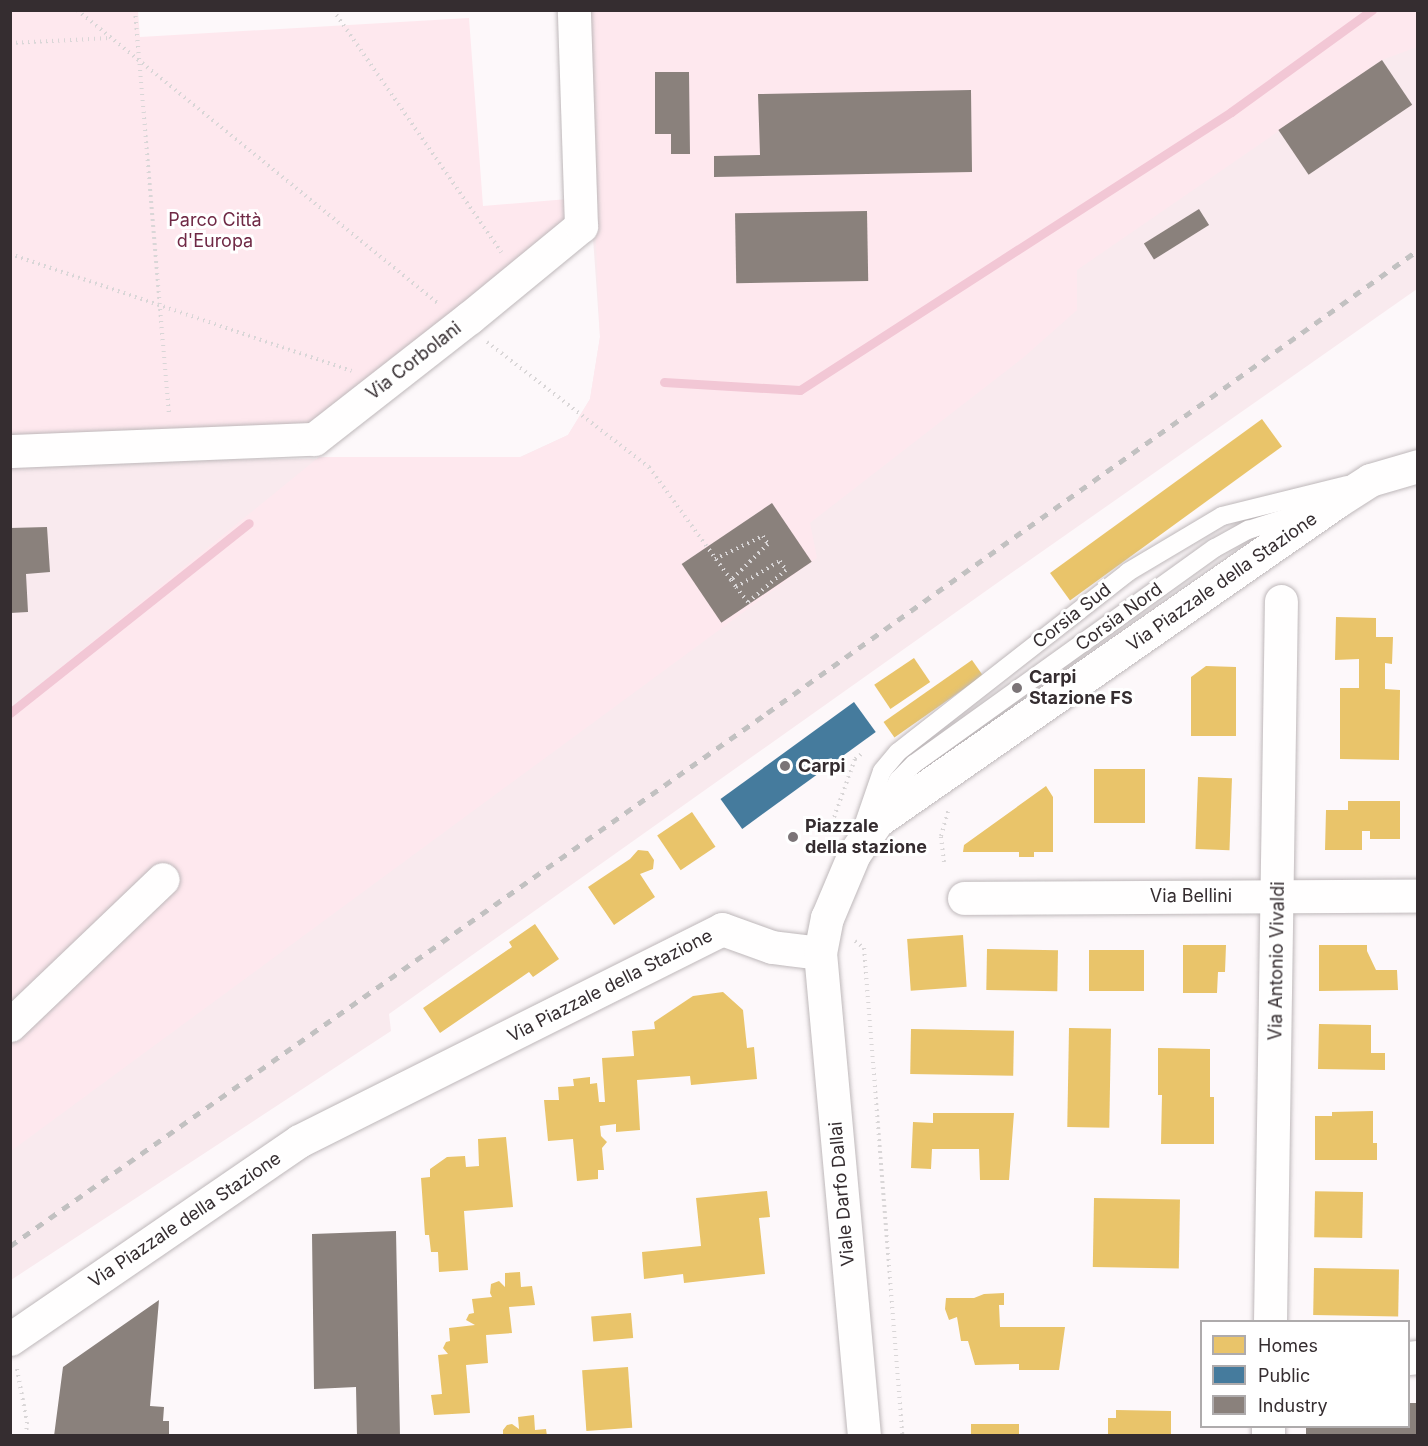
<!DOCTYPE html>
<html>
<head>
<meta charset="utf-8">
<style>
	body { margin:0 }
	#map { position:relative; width:1428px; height:1446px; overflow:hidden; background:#fdf8fa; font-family:Inter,sans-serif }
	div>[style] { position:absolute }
	.built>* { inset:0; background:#f9eaee }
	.green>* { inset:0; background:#fee8ee }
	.homes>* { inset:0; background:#e9c46a; transform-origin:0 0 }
	.public>* { inset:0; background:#457b9d; transform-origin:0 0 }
	.industry>* { inset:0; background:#8a817c; transform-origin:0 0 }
	.stream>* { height:9px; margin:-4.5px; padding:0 4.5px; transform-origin:4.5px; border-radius:4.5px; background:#f2c7d5 }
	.path>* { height:4px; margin-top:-2px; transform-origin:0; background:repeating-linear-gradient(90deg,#d9d6d7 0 1.5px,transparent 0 6px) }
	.roads { filter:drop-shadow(0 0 2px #beb8ba) drop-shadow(0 0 2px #beb8ba) }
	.lane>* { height:18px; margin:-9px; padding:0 9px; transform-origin:9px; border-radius:9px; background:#fffefe }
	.street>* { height:33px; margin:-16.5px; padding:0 16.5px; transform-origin:16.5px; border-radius:16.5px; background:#fffefe }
	.rail>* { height:4.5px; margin-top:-2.25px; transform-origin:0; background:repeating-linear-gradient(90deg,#c2c1c1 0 8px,transparent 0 16px) }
	.dots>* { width:16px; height:16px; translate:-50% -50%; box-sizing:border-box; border:3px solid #fff; border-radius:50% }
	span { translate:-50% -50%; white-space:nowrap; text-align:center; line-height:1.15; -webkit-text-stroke:6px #fff; paint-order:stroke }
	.park-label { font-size:18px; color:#6f2945 }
	.street-label { font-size:18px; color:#352d30 }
	.poi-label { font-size:18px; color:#352d30; font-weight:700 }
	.left { translate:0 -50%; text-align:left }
	.frame { position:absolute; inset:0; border:12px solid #352d30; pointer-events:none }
	.legend { position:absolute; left:1200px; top:1320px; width:210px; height:108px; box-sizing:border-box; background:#fff; border:2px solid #aeabac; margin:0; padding:8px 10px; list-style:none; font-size:18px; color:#352d30 }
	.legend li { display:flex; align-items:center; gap:12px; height:30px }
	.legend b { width:30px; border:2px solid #aeabac }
</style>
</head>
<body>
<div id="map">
	<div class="built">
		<div style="clip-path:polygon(577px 11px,1417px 11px,1417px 289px,1007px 576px,389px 1014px,391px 1031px,11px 1280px,10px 467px,150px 460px,520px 457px,568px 435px,590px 399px,600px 337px)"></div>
	</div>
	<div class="green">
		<div style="clip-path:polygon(11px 11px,138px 11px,140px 37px,469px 18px,483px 206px,568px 199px,569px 227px,316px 424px,11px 441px)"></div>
		<div style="clip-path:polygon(586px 11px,1417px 11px,1417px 47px,1382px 60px,1077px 270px,1077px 310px,1024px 357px,810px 523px,817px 558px,11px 1151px,11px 708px,319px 457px,521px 457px,568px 435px,590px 399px,600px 337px)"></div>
	</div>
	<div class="homes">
		<div style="left:1262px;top:419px;width:34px;height:262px;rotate:54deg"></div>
		<div style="clip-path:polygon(1336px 617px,1376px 618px,1376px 637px,1393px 637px,1392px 664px,1385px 663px,1385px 689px,1400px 690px,1399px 760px,1340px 759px,1340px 688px,1359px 688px,1359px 659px,1335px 660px)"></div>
		<div style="left:914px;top:658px;width:29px;height:48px;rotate:56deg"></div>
		<div style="left:972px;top:660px;width:19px;height:108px;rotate:55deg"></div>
		<div style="clip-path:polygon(1206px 666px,1236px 667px,1236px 736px,1191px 736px,1191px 677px)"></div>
		<div style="left:1094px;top:769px;width:51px;height:54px"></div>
		<div style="left:1198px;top:777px;width:34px;height:72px;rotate:2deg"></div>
		<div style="clip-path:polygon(1046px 786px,1053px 797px,1053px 852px,1034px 852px,1034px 857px,1019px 857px,1019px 852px,963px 852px,964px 845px)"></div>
		<div style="clip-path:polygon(1348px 801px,1400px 801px,1400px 839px,1370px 839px,1370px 831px,1362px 831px,1362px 850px,1325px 850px,1326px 810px,1348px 810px)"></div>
		<div style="left:692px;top:812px;width:42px;height:42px;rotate:56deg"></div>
		<div style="clip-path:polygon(638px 850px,648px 851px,654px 860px,653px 869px,640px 874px,655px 897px,614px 925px,588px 887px,630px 859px)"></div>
		<div style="clip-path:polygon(535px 924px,559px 959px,533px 977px,529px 972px,440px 1033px,423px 1008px,512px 947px,509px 942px)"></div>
		<div style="left:963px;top:935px;width:52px;height:56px;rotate:86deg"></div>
		<div style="clip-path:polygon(1183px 945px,1226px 945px,1225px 972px,1218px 972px,1217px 993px,1183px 993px)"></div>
		<div style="clip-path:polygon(1319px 945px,1367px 945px,1367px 951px,1376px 970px,1397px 970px,1398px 990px,1319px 991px)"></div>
		<div style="left:987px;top:949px;width:71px;height:41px;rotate:1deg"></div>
		<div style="left:1089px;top:950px;width:55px;height:41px"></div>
		<div style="clip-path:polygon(723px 992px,743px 1010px,747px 1048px,754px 1047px,757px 1079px,691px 1085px,690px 1076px,637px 1080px,640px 1130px,616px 1132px,616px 1124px,600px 1126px,601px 1136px,607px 1142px,602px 1148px,604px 1170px,598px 1170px,598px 1179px,577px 1181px,573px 1139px,548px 1141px,544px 1100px,559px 1100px,558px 1087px,574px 1086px,573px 1079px,590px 1077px,590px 1084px,597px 1083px,599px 1102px,605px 1102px,602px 1058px,634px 1056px,632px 1031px,655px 1029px,654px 1022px,693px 996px)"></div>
		<div style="clip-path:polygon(1319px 1024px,1371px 1025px,1371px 1053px,1385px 1053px,1385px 1070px,1318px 1069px)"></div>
		<div style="left:1069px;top:1028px;width:42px;height:99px;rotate:1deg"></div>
		<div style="left:911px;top:1029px;width:103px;height:45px;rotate:1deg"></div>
		<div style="clip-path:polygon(1158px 1048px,1210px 1049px,1210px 1097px,1214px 1097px,1214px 1144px,1161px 1144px,1162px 1095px,1158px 1095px)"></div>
		<div style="clip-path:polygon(1373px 1111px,1373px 1143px,1377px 1143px,1377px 1160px,1315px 1160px,1315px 1116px,1332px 1116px,1332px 1112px)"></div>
		<div style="clip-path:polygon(933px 1113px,1014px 1113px,1009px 1180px,980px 1180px,979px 1149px,932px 1149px,931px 1169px,911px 1168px,913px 1122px,933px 1123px)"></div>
		<div style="clip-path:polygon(506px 1137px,513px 1207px,464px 1211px,468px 1270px,439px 1272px,438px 1252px,431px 1252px,429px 1235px,425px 1235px,421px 1178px,430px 1177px,430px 1169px,447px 1157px,465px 1156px,466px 1167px,479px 1166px,478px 1139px)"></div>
		<div style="clip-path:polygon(767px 1191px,770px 1217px,759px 1218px,765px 1274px,684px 1283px,683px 1274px,644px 1279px,642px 1252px,701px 1246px,696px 1198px)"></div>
		<div style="left:1363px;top:1192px;width:46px;height:48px;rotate:91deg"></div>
		<div style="left:1094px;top:1198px;width:86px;height:69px;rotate:1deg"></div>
		<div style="left:1314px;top:1268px;width:85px;height:47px;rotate:1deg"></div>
		<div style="clip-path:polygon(520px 1272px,521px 1287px,532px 1286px,535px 1305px,509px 1307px,512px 1333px,486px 1335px,488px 1363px,466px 1365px,470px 1413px,434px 1415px,431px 1395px,442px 1394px,438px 1355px,448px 1354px,443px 1348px,446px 1342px,450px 1341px,449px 1328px,475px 1325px,466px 1320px,469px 1314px,474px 1313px,472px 1299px,492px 1297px,490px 1293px,491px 1284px,499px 1281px,505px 1287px,505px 1273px)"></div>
		<div style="clip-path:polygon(1004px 1293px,1004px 1305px,999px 1305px,1000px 1327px,1065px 1327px,1059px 1370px,1019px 1370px,1019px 1364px,975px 1365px,968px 1341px,961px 1341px,957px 1317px,949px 1320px,945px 1309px,946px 1298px,974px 1298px,984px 1294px)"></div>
		<div style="left:631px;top:1313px;width:25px;height:40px;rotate:85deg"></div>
		<div style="left:628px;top:1367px;width:61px;height:46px;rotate:86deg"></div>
		<div style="clip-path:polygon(1116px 1410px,1171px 1411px,1171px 1436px,1108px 1436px,1108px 1418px,1116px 1418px)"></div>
		<div style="clip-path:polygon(534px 1415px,535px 1430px,546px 1429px,547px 1436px,503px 1436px,503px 1430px,507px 1425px,512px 1424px,519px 1429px,518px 1417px)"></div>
		<div style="left:971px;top:1424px;width:48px;height:12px"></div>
	</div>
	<div class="public">
		<div style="left:854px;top:702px;width:37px;height:165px;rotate:54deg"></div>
	</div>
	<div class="industry">
		<div style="left:1382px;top:60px;width:54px;height:125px;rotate:56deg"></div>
		<div style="clip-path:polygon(655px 72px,689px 72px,690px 154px,671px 154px,671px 134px,655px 134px)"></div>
		<div style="clip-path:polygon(971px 90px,972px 172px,714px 177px,714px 156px,760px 155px,758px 94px)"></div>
		<div style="left:1199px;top:209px;width:19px;height:65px;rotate:58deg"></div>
		<div style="left:867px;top:211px;width:70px;height:132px;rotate:89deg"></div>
		<div style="left:772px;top:503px;width:71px;height:109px;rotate:56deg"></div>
		<div style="clip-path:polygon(47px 527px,50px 572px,26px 574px,28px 612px,10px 613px,10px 528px)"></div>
		<div style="clip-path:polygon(396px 1231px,400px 1436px,357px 1436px,356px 1387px,314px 1389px,312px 1234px)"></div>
		<div style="clip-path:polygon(159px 1300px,150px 1406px,164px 1407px,163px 1421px,169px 1421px,169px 1436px,54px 1436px,63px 1367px)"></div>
		<div style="clip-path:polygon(1408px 1403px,1418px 1403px,1418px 1436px,1306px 1436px,1306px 1426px,1408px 1426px)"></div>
	</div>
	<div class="stream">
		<div style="left:664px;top:382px;width:136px;rotate:3.4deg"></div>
		<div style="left:800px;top:390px;width:513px;rotate:-32.82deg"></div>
		<div style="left:1231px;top:112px;width:174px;rotate:-35.9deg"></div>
		<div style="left:10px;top:713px;width:305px;rotate:-38.5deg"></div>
	</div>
	<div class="path">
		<div style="left:77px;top:10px;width:466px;rotate:39.1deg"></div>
		<div style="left:135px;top:10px;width:406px;rotate:85.2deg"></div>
		<div style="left:333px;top:10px;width:295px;rotate:55.2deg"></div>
		<div style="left:10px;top:43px;width:100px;rotate:-2.9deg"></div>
		<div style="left:10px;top:254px;width:361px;rotate:18.9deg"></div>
		<div style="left:487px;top:342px;width:205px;rotate:37.7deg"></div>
		<div style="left:649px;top:467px;width:140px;rotate:54deg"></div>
		<div style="left:715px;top:559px;width:53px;rotate:-25.6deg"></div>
		<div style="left:763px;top:536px;width:9px;rotate:58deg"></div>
		<div style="left:768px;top:544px;width:52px;rotate:135.8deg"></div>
		<div style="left:731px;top:580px;width:9px;rotate:54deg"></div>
		<div style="left:736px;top:587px;width:51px;rotate:-30.6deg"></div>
		<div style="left:780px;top:561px;width:11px;rotate:56deg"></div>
		<div style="left:786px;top:570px;width:50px;rotate:139.9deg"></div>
		<div style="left:748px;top:602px;width:19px;rotate:-129deg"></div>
		<div style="left:828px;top:834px;width:80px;rotate:-70.2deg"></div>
		<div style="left:855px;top:759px;width:11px;rotate:-38deg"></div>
		<div style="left:944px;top:862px;width:26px;rotate:-97deg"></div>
		<div style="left:941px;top:836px;width:26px;rotate:-74deg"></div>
		<div style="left:855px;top:941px;width:11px;rotate:38deg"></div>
		<div style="left:864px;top:948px;width:489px;rotate:85.5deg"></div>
		<div style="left:17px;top:1369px;width:54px;rotate:79.3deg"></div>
		<div style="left:27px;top:1422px;width:14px;rotate:94deg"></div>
	</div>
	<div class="roads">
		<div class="lane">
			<div style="left:883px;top:810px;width:34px;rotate:-63deg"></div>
			<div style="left:898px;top:780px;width:23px;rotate:-45deg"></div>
			<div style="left:914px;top:764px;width:370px;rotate:-35.7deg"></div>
			<div style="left:1215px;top:548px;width:38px;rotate:-29deg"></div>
			<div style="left:1248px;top:530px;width:60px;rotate:-17.5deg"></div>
			<div style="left:862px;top:829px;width:61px;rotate:-71deg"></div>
			<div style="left:882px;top:771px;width:25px;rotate:-50deg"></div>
			<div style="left:898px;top:752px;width:292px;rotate:-38deg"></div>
			<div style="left:1128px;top:572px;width:109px;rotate:-30.8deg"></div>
			<div style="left:1222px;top:516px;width:129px;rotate:-13.9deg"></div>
		</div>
		<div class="street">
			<div style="left:10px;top:451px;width:304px;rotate:-2.3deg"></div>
			<div style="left:314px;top:439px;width:197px;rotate:-38deg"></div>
			<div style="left:469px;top:318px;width:145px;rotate:-39.4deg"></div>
			<div style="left:581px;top:226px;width:216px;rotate:-91.9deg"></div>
			<div style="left:964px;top:898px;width:454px;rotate:-0.3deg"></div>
			<div style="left:10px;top:1025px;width:211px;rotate:-43.7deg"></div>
			<div style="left:1270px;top:1322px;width:721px;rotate:-89.13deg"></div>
			<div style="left:10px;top:1339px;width:350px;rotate:-34.4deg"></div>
			<div style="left:299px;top:1141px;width:473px;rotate:-26.6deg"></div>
			<div style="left:722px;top:929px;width:53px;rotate:19.8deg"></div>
			<div style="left:772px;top:947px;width:48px;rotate:7.1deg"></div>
			<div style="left:1408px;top:1358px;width:10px;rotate:-6deg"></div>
			<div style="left:864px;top:1436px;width:485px;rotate:-95.2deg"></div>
			<div style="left:820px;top:953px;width:36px;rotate:-79deg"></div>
			<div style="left:827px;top:918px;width:69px;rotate:-67.1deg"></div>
			<div style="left:854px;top:854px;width:40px;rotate:-55.1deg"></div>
			<div style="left:877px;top:821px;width:559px;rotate:-34.8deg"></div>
			<div style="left:1336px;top:502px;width:40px;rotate:-32.9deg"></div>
			<div style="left:1370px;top:480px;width:50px;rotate:-16.3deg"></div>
			<div style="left:1268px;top:1436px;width:10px;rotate:-90deg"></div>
		</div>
	</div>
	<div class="rail">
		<div style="left:10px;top:1246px;width:926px;rotate:-35.15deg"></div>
		<div style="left:767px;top:713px;width:799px;rotate:-35.42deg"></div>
	</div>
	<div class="dots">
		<div style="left:1017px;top:688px;background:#7b7477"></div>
		<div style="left:785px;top:766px;background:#7b7477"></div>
		<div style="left:793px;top:837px;background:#7b7477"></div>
	</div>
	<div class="park-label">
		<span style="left:215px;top:231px">Parco Città<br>d'Europa</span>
	</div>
	<div class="street-label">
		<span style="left:414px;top:361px;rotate:-38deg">Via Corbolani</span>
		<span style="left:1222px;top:582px;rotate:-35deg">Via Piazzale della Stazione</span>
		<span style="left:1072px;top:616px;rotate:-38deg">Corsia Sud</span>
		<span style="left:1119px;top:617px;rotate:-36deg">Corsia Nord</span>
		<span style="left:1191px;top:896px">Via Bellini</span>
		<span style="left:1277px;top:961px;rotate:-89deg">Via Antonio Vivaldi</span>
		<span style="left:610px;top:986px;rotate:-27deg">Via Piazzale della Stazione</span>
		<span style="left:842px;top:1194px;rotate:-95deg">Viale Darfo Dallai</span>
		<span style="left:185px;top:1220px;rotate:-34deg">Via Piazzale della Stazione</span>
	</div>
	<div class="poi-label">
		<span class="left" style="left:1029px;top:688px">Carpi<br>Stazione FS</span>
		<span class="left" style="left:798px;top:766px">Carpi</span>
		<span class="left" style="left:805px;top:837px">Piazzale<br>della stazione</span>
	</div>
	<div class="frame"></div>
	<ul class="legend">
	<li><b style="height:16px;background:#e9c46a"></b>Homes</li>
	<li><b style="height:16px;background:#457b9d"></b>Public</li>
	<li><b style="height:16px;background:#8a817c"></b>Industry</li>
	</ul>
</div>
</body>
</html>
